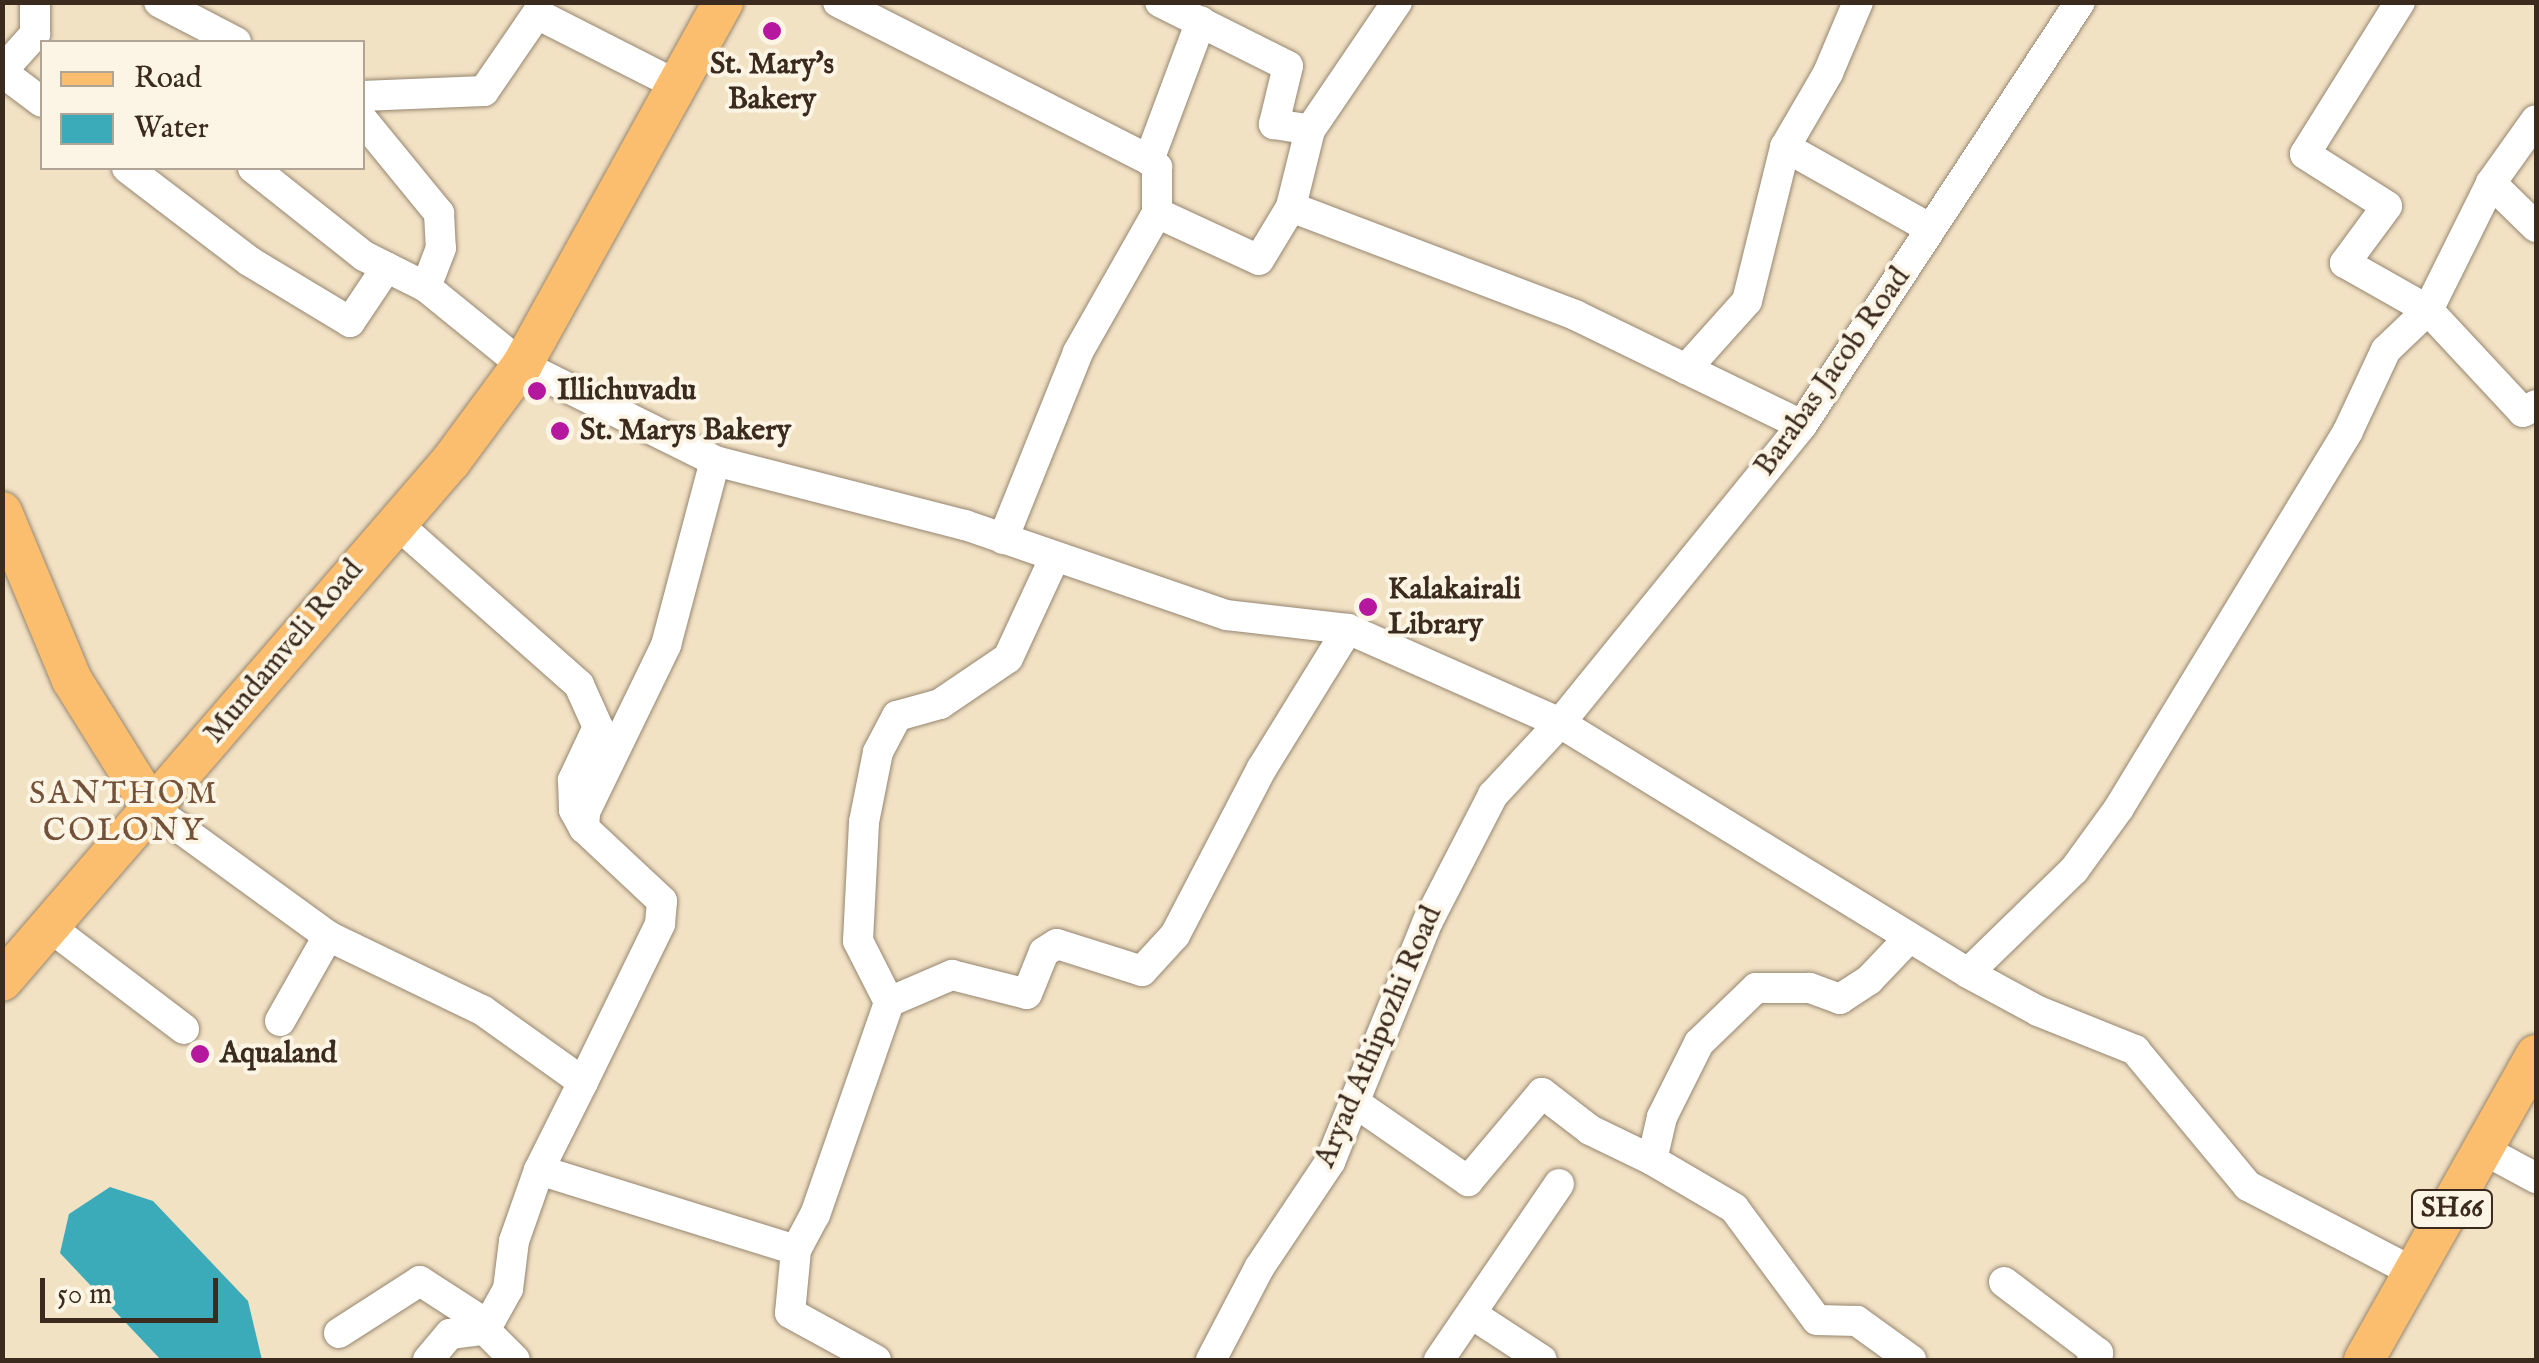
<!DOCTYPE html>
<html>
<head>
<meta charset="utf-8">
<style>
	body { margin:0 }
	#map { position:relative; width:2539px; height:1363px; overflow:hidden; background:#f2e2c4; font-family:"IM FELL English",serif }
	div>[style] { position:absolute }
	.water>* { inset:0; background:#3baab9 }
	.roads { filter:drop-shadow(0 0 2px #968671) drop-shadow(0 0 2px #968671) }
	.minor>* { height:30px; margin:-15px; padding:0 15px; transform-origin:15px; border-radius:15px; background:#fff }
	.major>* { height:40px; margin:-20px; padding:0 20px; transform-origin:20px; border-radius:20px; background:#fbbd6e }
	.dots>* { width:28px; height:28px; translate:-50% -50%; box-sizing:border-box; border:5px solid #fcf5e5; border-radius:50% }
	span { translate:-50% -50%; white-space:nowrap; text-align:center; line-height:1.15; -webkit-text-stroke:8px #fcf5e5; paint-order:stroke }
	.shield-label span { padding:2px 8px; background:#fcf5e5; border:2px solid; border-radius:8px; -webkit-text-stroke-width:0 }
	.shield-label { font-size:28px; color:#3b2a1e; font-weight:700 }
	.poi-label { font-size:30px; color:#3b2a1e; font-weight:700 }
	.left { translate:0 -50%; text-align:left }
	.street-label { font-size:30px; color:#3b2a1e }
	.neighbourhood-label { font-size:32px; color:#745239; letter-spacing:2.5px }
	.frame { position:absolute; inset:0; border:5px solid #3b2a1e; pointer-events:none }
	.legend { position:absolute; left:40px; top:40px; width:325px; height:130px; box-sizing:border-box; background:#fcf5e5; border:2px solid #afa495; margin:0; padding:12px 18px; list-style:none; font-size:30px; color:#3b2a1e }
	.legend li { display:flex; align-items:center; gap:20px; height:50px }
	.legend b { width:50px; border:2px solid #afa495 }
	.scale { position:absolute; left:40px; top:1278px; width:178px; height:45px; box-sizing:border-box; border:5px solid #3b2a1e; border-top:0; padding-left:12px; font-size:30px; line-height:35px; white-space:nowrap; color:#3b2a1e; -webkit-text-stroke:8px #fcf5e5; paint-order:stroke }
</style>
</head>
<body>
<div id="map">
	<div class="water">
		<div style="clip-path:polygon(110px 1187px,153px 1201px,248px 1301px,262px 1360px,161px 1360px,60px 1253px,69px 1214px)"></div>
	</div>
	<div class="roads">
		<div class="minor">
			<div style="left:159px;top:2px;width:87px;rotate:27.5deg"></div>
			<div style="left:838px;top:2px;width:349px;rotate:26.9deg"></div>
			<div style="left:1149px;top:160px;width:11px;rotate:41deg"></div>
			<div style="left:1157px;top:167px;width:46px;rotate:90deg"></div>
			<div style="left:1157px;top:213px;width:112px;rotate:24.7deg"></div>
			<div style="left:1259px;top:260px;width:62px;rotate:-58.9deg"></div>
			<div style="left:1291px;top:207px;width:304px;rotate:20.8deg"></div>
			<div style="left:1575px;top:315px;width:252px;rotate:25.9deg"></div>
			<div style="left:1160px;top:2px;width:143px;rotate:26.6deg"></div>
			<div style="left:1288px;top:66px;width:60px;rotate:103.6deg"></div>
			<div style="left:1274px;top:124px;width:36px;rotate:9deg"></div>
			<div style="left:1310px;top:130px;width:79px;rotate:103.9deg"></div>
			<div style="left:2400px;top:2px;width:179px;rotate:122deg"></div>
			<div style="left:2305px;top:154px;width:97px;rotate:32.4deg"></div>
			<div style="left:2387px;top:206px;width:71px;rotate:126.4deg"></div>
			<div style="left:2345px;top:263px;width:95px;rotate:29.5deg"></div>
			<div style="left:2428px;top:310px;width:139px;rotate:47deg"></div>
			<div style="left:2523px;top:412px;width:15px;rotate:-28deg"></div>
			<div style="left:2px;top:71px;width:50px;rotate:-48.3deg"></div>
			<div style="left:35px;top:34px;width:32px;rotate:-90deg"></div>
			<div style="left:2px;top:72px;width:50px;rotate:36.9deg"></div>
			<div style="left:362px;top:96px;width:122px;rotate:-2.3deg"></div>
			<div style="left:484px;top:91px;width:93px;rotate:-55.5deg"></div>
			<div style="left:537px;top:14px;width:157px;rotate:26.9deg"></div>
			<div style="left:362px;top:119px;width:122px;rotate:50.7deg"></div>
			<div style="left:439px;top:213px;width:35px;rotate:87deg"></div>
			<div style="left:441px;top:248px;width:42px;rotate:111deg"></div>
			<div style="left:1310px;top:130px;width:155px;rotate:-55.8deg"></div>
			<div style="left:1785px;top:147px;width:167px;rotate:29.3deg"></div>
			<div style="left:1149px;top:160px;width:148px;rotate:-69.5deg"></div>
			<div style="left:127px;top:168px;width:153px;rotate:37.3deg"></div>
			<div style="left:249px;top:261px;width:118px;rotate:31.1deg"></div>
			<div style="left:350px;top:322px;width:66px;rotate:-56.1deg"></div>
			<div style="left:253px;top:168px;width:142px;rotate:38.4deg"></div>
			<div style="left:364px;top:256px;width:69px;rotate:26.6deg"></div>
			<div style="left:426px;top:287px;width:124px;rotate:39.1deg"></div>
			<div style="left:522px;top:365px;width:216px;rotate:26.4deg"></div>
			<div style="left:715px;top:461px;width:258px;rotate:14.4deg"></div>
			<div style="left:965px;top:525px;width:277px;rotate:19deg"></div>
			<div style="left:1227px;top:615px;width:122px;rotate:6.6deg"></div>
			<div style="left:1348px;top:629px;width:232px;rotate:23.9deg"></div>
			<div style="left:1560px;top:723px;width:479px;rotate:31.5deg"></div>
			<div style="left:1968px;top:973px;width:80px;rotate:28.5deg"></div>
			<div style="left:2038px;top:1011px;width:105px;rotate:21.9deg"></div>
			<div style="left:2135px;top:1050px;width:177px;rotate:50.3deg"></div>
			<div style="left:2248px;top:1186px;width:188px;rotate:27.5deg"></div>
			<div style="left:2491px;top:183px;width:63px;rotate:44.4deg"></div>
			<div style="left:1686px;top:369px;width:91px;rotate:-48.1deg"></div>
			<div style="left:1747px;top:301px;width:159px;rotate:-76.1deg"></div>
			<div style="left:1785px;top:147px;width:86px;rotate:-59.8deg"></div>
			<div style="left:1828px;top:73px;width:77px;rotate:-67.1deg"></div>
			<div style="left:395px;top:522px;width:246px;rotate:41.5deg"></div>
			<div style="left:579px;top:685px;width:46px;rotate:65.7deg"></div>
			<div style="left:598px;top:727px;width:59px;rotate:115.3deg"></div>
			<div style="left:573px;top:780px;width:30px;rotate:88deg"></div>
			<div style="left:574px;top:810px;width:21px;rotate:61deg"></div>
			<div style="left:1003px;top:539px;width:201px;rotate:-68.1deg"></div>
			<div style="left:1078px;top:352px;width:160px;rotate:-60.4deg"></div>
			<div style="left:152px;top:808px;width:218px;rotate:36deg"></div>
			<div style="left:328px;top:936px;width:171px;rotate:25.7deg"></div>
			<div style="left:482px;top:1010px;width:124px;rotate:35.5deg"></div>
			<div style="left:583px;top:1082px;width:98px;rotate:116.6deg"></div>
			<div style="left:539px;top:1170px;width:75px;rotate:109.4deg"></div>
			<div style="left:514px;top:1241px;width:48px;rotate:97.1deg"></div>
			<div style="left:508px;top:1289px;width:41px;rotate:119.1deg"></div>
			<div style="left:51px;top:928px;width:167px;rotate:37.2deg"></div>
			<div style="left:1909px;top:938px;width:58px;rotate:133.6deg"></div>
			<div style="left:1869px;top:980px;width:35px;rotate:147deg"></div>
			<div style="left:1840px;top:999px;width:33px;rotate:-160deg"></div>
			<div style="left:1809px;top:988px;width:53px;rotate:180deg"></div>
			<div style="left:1756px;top:988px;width:79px;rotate:136deg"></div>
			<div style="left:1699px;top:1043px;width:83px;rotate:116.6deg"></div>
			<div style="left:1662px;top:1117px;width:44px;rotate:103.1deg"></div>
			<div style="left:1652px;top:1160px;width:95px;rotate:30.3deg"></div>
			<div style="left:1734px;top:1208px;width:139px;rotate:53.5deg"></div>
			<div style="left:1817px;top:1320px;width:40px;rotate:1.4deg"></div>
			<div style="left:1857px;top:1321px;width:67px;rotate:35.8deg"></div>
			<div style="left:1968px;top:973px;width:148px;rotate:-44.2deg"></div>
			<div style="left:2074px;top:870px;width:77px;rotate:-54deg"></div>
			<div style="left:2119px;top:808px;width:441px;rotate:-58.7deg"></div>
			<div style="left:2348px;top:431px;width:89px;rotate:-64.9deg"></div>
			<div style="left:2386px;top:350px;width:58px;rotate:-43.6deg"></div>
			<div style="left:2428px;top:310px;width:142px;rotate:-63.6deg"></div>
			<div style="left:2491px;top:183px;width:77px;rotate:-54.5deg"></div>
			<div style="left:889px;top:1002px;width:68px;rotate:-116.9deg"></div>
			<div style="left:858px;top:941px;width:119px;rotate:-87.1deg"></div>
			<div style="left:864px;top:822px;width:71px;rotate:-78.7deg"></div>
			<div style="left:878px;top:752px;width:41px;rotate:-62.2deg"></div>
			<div style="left:897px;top:716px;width:45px;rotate:-15.6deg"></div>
			<div style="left:940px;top:704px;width:82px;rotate:-34.1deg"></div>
			<div style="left:1008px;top:658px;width:109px;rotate:-65.1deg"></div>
			<div style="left:280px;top:1021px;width:98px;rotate:-60.5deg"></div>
			<div style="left:583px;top:1082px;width:176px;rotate:-64deg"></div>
			<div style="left:660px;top:924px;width:23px;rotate:-85deg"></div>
			<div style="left:662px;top:901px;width:107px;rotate:-136.9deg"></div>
			<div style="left:584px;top:828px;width:16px;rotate:-86deg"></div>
			<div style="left:585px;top:812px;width:186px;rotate:-64.1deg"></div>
			<div style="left:666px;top:645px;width:190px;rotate:-75.1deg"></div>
			<div style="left:1354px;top:1102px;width:139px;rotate:34.7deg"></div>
			<div style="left:1468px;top:1181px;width:115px;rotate:-49.9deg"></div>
			<div style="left:1542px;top:1093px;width:61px;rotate:37.6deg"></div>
			<div style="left:1590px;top:1130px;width:69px;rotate:25.8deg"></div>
			<div style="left:2484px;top:1150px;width:59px;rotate:28.3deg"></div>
			<div style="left:539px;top:1170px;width:269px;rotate:17.3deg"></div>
			<div style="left:796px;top:1250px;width:40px;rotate:-62deg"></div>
			<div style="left:815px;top:1215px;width:225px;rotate:-70.8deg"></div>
			<div style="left:889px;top:1002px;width:69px;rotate:-23.2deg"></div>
			<div style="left:952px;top:975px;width:77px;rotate:14.2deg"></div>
			<div style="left:1027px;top:994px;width:45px;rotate:-68deg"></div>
			<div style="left:1044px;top:952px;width:15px;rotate:-32deg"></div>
			<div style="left:1057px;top:944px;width:89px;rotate:17.6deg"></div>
			<div style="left:1142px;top:971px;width:49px;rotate:-47.5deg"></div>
			<div style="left:1175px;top:935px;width:188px;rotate:-62.5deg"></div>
			<div style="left:1262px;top:768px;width:163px;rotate:-58.3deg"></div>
			<div style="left:796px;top:1250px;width:63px;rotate:95.4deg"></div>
			<div style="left:790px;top:1313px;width:98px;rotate:28.7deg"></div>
			<div style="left:2004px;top:1282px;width:118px;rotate:37.1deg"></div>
			<div style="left:2098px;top:1353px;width:9px;rotate:131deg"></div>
			<div style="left:1473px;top:1315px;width:82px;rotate:33.1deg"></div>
			<div style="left:339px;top:1333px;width:96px;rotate:-32.7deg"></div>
			<div style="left:420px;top:1281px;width:81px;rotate:32.9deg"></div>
			<div style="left:488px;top:1325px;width:6px;rotate:121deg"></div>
			<div style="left:428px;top:1360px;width:34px;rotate:-50deg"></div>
			<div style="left:450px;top:1334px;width:35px;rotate:-7deg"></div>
			<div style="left:485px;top:1330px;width:42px;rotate:45deg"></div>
			<div style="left:1211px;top:1360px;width:104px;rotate:-62.4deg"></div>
			<div style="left:1259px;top:1268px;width:128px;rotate:-56.2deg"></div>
			<div style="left:1330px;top:1162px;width:260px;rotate:-67.9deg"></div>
			<div style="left:1428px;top:921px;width:142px;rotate:-62.7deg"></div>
			<div style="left:1493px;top:795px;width:98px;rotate:-47.1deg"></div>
			<div style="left:1560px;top:723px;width:384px;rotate:-50.9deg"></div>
			<div style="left:1802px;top:425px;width:506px;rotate:-56.69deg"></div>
			<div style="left:1439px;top:1360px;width:213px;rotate:-55.7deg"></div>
		</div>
		<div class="major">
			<div style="left:2px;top:512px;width:182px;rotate:67.4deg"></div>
			<div style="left:72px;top:680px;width:151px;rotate:58deg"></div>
			<div style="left:2px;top:981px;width:687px;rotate:-49.19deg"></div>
			<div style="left:451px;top:461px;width:119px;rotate:-53.5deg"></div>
			<div style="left:522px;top:365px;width:415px;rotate:-61deg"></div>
			<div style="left:2364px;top:1360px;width:350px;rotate:-60.6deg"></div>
		</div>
	</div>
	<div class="dots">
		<div style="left:772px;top:31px;background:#b5179e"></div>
		<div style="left:537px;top:391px;background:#b5179e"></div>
		<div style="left:560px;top:431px;background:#b5179e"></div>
		<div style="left:1368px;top:607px;background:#b5179e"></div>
		<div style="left:200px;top:1054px;background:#b5179e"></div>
	</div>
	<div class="shield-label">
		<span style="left:2452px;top:1209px">SH66</span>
	</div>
	<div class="poi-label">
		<span style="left:772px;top:82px">St. Mary's<br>Bakery</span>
		<span class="left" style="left:557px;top:391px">Illichuvadu</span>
		<span class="left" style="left:580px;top:431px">St. Marys Bakery</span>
		<span class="left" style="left:1388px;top:607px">Kalakairali<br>Library</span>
		<span class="left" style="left:220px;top:1054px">Aqualand</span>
	</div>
	<div class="street-label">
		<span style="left:1833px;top:372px;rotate:-55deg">Barabas Jacob Road</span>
		<span style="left:284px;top:652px;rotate:-50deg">Mundamveli Road</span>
		<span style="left:1379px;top:1037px;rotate:-67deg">Aryad Athipozhi Road</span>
	</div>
	<div class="neighbourhood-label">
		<span style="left:124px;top:814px">SANTHOM<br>COLONY</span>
	</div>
	<div class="frame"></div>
	<ul class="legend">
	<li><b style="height:12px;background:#fbbd6e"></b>Road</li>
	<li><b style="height:28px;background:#3baab9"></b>Water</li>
	</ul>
	<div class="scale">50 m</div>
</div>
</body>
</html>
